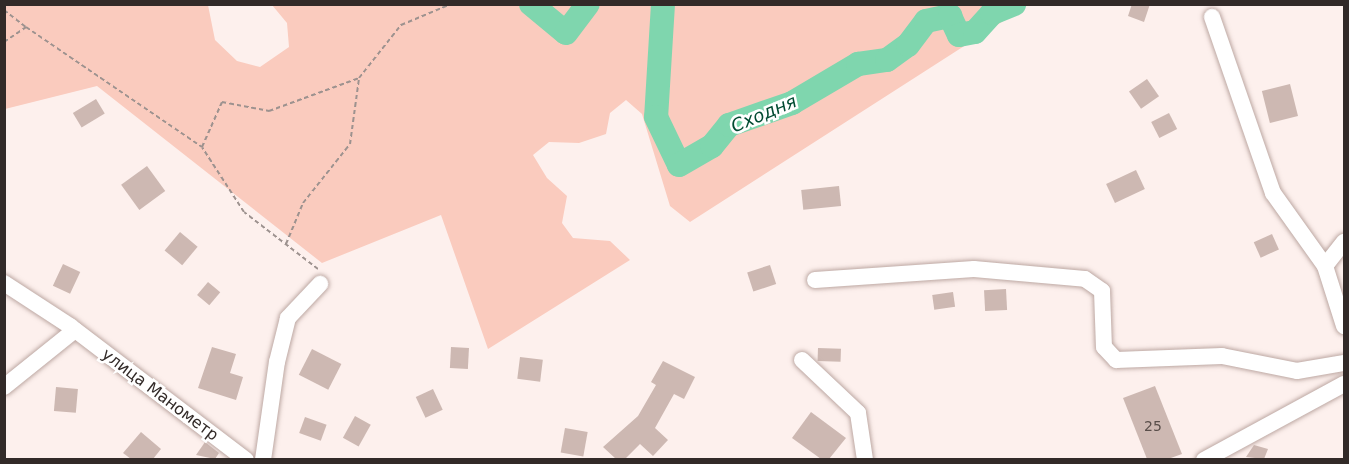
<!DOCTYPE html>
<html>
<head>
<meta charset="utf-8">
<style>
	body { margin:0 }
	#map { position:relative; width:1349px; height:464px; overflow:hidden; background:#fdf0ed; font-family:"DejaVu Sans",sans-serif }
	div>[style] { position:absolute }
	.green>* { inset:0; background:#facbbe }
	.river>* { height:24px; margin:-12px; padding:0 12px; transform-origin:12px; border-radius:12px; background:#7fd6ae }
	.building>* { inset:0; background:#cdb8b2; transform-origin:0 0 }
	.path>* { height:2px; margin-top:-1px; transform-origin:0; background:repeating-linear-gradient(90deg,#9d928f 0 4.5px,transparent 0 7.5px) }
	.roads { filter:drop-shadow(0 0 2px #bda8a3) drop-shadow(0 0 2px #bda8a3) }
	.minor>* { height:16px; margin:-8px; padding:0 8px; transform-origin:8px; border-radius:8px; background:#fff }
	span { translate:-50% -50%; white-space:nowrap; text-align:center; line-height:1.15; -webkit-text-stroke:5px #fff; paint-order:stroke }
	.number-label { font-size:14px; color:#594e4a }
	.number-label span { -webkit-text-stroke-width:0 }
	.street-label { font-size:16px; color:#322a28 }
	.water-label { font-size:18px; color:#004a31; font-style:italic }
	.frame { position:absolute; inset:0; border:6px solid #322a28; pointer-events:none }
</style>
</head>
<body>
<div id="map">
	<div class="green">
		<div style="clip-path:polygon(4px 5px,208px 5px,215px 40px,237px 61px,260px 67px,289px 47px,287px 23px,272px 5px,1028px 5px,690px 222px,670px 206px,642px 114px,626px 100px,610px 113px,606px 134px,579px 143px,549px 142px,533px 155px,547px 178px,567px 196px,562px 223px,573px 238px,610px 241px,630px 260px,488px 349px,441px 215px,322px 263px,97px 86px,5px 109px)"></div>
	</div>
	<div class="river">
		<div style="left:531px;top:4px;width:45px;rotate:39.6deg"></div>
		<div style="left:566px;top:33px;width:36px;rotate:-53deg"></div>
		<div style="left:663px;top:4px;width:113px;rotate:93.5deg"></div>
		<div style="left:656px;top:117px;width:53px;rotate:64.4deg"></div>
		<div style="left:679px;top:165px;width:38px;rotate:-30deg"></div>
		<div style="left:712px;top:146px;width:27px;rotate:-51deg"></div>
		<div style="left:729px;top:125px;width:67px;rotate:-19.2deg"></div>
		<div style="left:792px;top:103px;width:77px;rotate:-30.6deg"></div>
		<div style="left:858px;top:64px;width:29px;rotate:-8deg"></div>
		<div style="left:887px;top:60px;width:26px;rotate:-36deg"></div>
		<div style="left:908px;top:45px;width:30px;rotate:-53deg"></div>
		<div style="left:926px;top:21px;width:25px;rotate:-12deg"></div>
		<div style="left:950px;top:16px;width:21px;rotate:65deg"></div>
		<div style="left:959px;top:35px;width:16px;rotate:-11deg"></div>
		<div style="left:975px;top:32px;width:25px;rotate:-48deg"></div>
		<div style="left:992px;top:13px;width:24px;rotate:-22deg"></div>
	</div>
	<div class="building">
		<div style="clip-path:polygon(1132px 4px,1150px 4px,1144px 22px,1128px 16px)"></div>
		<div style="left:1147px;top:79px;width:21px;height:22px;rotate:55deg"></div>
		<div style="left:1290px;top:84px;width:33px;height:29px;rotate:76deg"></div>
		<div style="left:96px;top:99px;width:17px;height:27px;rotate:59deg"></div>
		<div style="left:1169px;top:113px;width:18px;height:20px;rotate:63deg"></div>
		<div style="left:147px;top:166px;width:31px;height:32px;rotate:54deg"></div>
		<div style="left:1136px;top:170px;width:21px;height:33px;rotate:65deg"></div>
		<div style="left:839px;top:186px;width:20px;height:38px;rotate:84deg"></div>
		<div style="left:180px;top:232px;width:23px;height:24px;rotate:40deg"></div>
		<div style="left:1272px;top:234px;width:17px;height:20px;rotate:66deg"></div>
		<div style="left:63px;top:264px;width:19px;height:24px;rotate:25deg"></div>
		<div style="left:770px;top:265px;width:20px;height:24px;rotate:72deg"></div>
		<div style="left:208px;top:282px;width:16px;height:17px;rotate:40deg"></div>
		<div style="left:1006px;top:289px;width:21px;height:22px;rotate:87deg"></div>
		<div style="left:953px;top:292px;width:15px;height:21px;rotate:82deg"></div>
		<div style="clip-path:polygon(212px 347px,236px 354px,230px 373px,243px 377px,236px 400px,198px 388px)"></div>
		<div style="left:451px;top:347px;width:18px;height:21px;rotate:3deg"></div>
		<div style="left:818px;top:348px;width:23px;height:13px;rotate:2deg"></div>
		<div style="left:312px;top:349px;width:33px;height:29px;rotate:27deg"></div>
		<div style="left:520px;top:357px;width:23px;height:22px;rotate:7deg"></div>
		<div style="clip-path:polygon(663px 361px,695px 377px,684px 399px,674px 394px,655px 428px,668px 440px,653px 456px,640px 444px,625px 459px,616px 459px,603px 447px,638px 416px,656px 385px,651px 382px)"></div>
		<div style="clip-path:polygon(1155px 386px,1182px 454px,1168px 459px,1147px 459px,1123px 398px)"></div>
		<div style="left:56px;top:387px;width:22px;height:24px;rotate:5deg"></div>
		<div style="left:433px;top:389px;width:23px;height:19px;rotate:65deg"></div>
		<div style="clip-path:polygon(811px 412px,846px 438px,829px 459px,821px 459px,792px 438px)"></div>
		<div style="left:355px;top:416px;width:18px;height:25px;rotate:29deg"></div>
		<div style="left:305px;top:417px;width:23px;height:17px;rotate:20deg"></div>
		<div style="left:565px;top:428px;width:23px;height:25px;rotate:10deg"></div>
		<div style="clip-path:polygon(141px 432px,161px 449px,153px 459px,131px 459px,123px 453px)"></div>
		<div style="clip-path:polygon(205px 442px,219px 453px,215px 459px,196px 455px)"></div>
		<div style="clip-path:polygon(1254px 445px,1268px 449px,1264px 459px,1246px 457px)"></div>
	</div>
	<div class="path">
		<div style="left:4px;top:10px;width:28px;rotate:38deg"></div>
		<div style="left:4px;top:42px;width:27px;rotate:-34deg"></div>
		<div style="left:26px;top:27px;width:213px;rotate:34.3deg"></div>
		<div style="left:286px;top:244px;width:44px;rotate:-67.5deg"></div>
		<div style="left:303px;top:203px;width:75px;rotate:-51.5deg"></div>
		<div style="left:350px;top:144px;width:67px;rotate:-82.2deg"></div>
		<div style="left:318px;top:269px;width:93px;rotate:-142.4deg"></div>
		<div style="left:244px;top:212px;width:77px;rotate:-122.9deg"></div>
		<div style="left:202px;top:147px;width:49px;rotate:-66deg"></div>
		<div style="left:222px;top:102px;width:48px;rotate:10.8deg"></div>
		<div style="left:269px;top:111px;width:96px;rotate:-20.1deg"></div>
		<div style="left:359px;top:78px;width:68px;rotate:-51.6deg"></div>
		<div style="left:401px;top:25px;width:54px;rotate:-22.8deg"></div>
	</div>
	<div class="roads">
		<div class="minor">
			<div style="left:1212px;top:17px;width:186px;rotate:70.9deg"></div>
			<div style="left:1273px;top:193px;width:90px;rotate:54.5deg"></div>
			<div style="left:1325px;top:266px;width:63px;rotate:72.4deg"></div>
			<div style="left:1325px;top:266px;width:31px;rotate:-52deg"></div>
			<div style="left:815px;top:280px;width:159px;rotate:-4deg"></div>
			<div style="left:974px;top:269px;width:111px;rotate:5.1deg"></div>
			<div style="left:1085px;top:279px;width:21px;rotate:35deg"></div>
			<div style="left:1102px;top:291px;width:56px;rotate:88deg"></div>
			<div style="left:1104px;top:347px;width:18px;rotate:47deg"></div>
			<div style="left:1116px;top:360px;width:106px;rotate:-2.2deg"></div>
			<div style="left:1222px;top:356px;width:76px;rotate:11.3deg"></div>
			<div style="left:1297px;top:371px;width:48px;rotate:-9.7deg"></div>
			<div style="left:4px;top:283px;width:79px;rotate:33.1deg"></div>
			<div style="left:70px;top:326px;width:221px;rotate:37.3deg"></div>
			<div style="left:802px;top:360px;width:77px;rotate:43.4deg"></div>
			<div style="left:858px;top:413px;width:48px;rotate:81.5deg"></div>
			<div style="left:4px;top:387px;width:91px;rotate:-38.8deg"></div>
			<div style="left:263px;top:460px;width:99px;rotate:-81.9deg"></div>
			<div style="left:277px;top:362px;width:45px;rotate:-76deg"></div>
			<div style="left:288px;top:318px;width:47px;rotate:-46.7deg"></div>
			<div style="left:1204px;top:460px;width:159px;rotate:-28.5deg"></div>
		</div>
	</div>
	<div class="number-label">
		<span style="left:1153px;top:426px">25</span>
	</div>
	<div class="street-label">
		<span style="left:160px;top:395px;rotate:37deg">улица Манометр</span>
	</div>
	<div class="water-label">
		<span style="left:764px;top:114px;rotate:-23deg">Сходня</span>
	</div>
	<div class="frame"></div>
</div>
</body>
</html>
